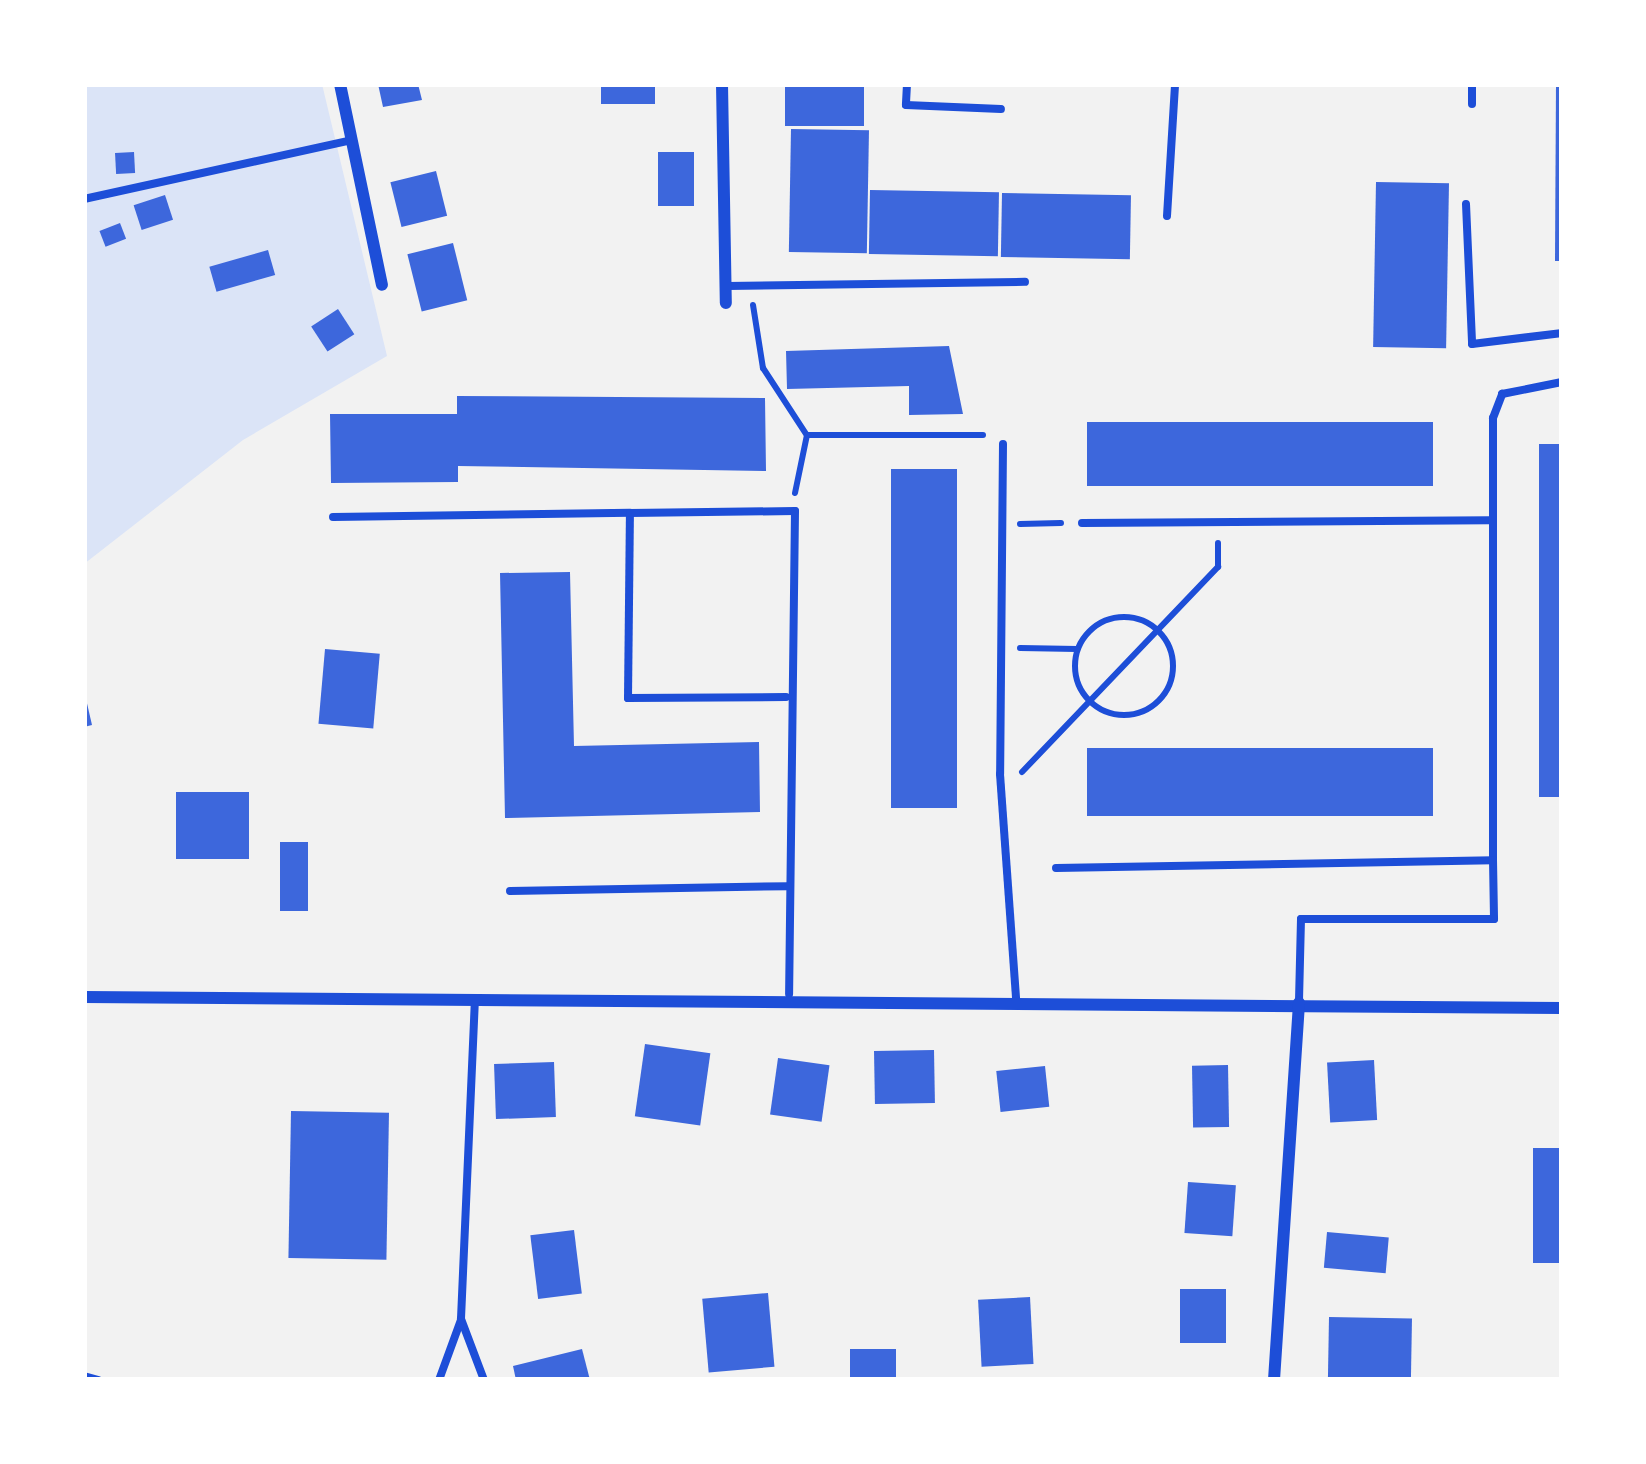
<!DOCTYPE html>
<html>
<head>
<meta charset="utf-8">
<style>
	body { margin:0 }
	#map { position:relative; width:1646px; height:1464px; overflow:hidden; background:#f2f2f2; font-family:Arial,sans-serif }
	div>[style] { position:absolute }
	.green>* { inset:0; background:#dbe4f7 }
	.building>* { inset:0; background:#3d67dc; transform-origin:0 0 }
	.path>* { height:6px; margin:-3px; padding:0 3px; transform-origin:3px; border-radius:3px; background:#1d4ed8 }
	.path>.ring { margin:-3px; padding:0; box-sizing:content-box; background:none; border:6px solid #1d4ed8; border-radius:50% }
	.service>* { height:8px; margin:-4px; padding:0 4px; transform-origin:4px; border-radius:4px; background:#1d4ed8 }
	.minor>* { height:12px; margin:-6px; padding:0 6px; transform-origin:6px; border-radius:6px; background:#1d4ed8 }
	span { translate:-50% -50%; white-space:nowrap; text-align:center; line-height:1.15; -webkit-text-stroke:12px #fff; paint-order:stroke }
	.frame { position:absolute; inset:0; border:87px solid #fff; pointer-events:none }
</style>
</head>
<body>
<div id="map">
	<div class="green">
		<div style="clip-path:polygon(84px 84px,322px 84px,387px 356px,243px 440px,84px 564px)"></div>
	</div>
	<div class="building">
		<div style="clip-path:polygon(378px 84px,418px 84px,422px 100px,383px 107px)"></div>
		<div style="left:601px;top:84px;width:54px;height:20px"></div>
		<div style="left:785px;top:84px;width:79px;height:42px"></div>
		<div style="clip-path:polygon(1556px 84px,1562px 84px,1562px 261px,1555px 261px)"></div>
		<div style="left:791px;top:129px;width:78px;height:123px;rotate:1deg"></div>
		<div style="left:134px;top:152px;width:21px;height:19px;rotate:87deg"></div>
		<div style="left:658px;top:152px;width:36px;height:54px"></div>
		<div style="left:436px;top:171px;width:46px;height:47px;rotate:76deg"></div>
		<div style="left:1376px;top:182px;width:73px;height:165px;rotate:1deg"></div>
		<div style="left:870px;top:190px;width:129px;height:64px;rotate:1deg"></div>
		<div style="left:1002px;top:193px;width:129px;height:64px;rotate:1deg"></div>
		<div style="left:165px;top:195px;width:26px;height:33px;rotate:72deg"></div>
		<div style="left:120px;top:223px;width:17px;height:22px;rotate:69deg"></div>
		<div style="left:453px;top:243px;width:59px;height:47px;rotate:76deg"></div>
		<div style="left:268px;top:250px;width:26px;height:61px;rotate:74deg"></div>
		<div style="left:338px;top:309px;width:30px;height:32px;rotate:57deg"></div>
		<div style="clip-path:polygon(949px 346px,963px 414px,909px 415px,909px 386px,787px 389px,786px 351px)"></div>
		<div style="clip-path:polygon(457px 396px,765px 398px,766px 471px,458px 466px,458px 482px,331px 483px,330px 414px,457px 414px)"></div>
		<div style="left:1087px;top:422px;width:346px;height:64px"></div>
		<div style="left:1539px;top:444px;width:23px;height:353px"></div>
		<div style="left:891px;top:469px;width:66px;height:339px"></div>
		<div style="clip-path:polygon(570px 572px,574px 746px,759px 742px,760px 812px,505px 818px,500px 573px)"></div>
		<div style="left:325px;top:649px;width:55px;height:75px;rotate:5deg"></div>
		<div style="clip-path:polygon(86px 699px,92px 725px,84px 727px,84px 700px)"></div>
		<div style="left:1433px;top:748px;width:68px;height:346px;rotate:90deg"></div>
		<div style="left:176px;top:792px;width:73px;height:67px"></div>
		<div style="left:280px;top:842px;width:28px;height:69px"></div>
		<div style="left:645px;top:1044px;width:66px;height:73px;rotate:8deg"></div>
		<div style="left:934px;top:1050px;width:53px;height:60px;rotate:89deg"></div>
		<div style="left:778px;top:1058px;width:52px;height:57px;rotate:8deg"></div>
		<div style="left:1374px;top:1060px;width:60px;height:47px;rotate:87deg"></div>
		<div style="left:554px;top:1062px;width:55px;height:60px;rotate:88deg"></div>
		<div style="left:1228px;top:1065px;width:62px;height:36px;rotate:89deg"></div>
		<div style="left:1045px;top:1066px;width:41px;height:49px;rotate:84deg"></div>
		<div style="left:291px;top:1111px;width:98px;height:147px;rotate:1deg"></div>
		<div style="left:1533px;top:1148px;width:29px;height:115px"></div>
		<div style="left:1188px;top:1182px;width:48px;height:51px;rotate:4deg"></div>
		<div style="left:574px;top:1230px;width:64px;height:44px;rotate:83deg"></div>
		<div style="left:1327px;top:1232px;width:62px;height:36px;rotate:5deg"></div>
		<div style="left:1180px;top:1289px;width:46px;height:54px"></div>
		<div style="left:768px;top:1293px;width:74px;height:66px;rotate:85deg"></div>
		<div style="left:1030px;top:1297px;width:67px;height:52px;rotate:87deg"></div>
		<div style="left:1329px;top:1317px;width:83px;height:63px;rotate:1deg"></div>
		<div style="clip-path:polygon(582px 1349px,590px 1380px,516px 1380px,513px 1366px)"></div>
		<div style="left:850px;top:1349px;width:46px;height:31px"></div>
	</div>
	<div class="path">
		<div style="left:753px;top:305px;width:64px;rotate:81deg"></div>
		<div style="left:763px;top:368px;width:79px;rotate:56.9deg"></div>
		<div style="left:795px;top:493px;width:59px;rotate:-78.3deg"></div>
		<div style="left:807px;top:435px;width:176px"></div>
		<div style="left:1020px;top:524px;width:41px;rotate:-1.4deg"></div>
		<div class="ring" style="left:1075px;top:617px;width:92px;height:92px"></div>
		<div style="left:1020px;top:648px;width:57px;rotate:1deg"></div>
		<div style="left:1022px;top:772px;width:284px;rotate:-46.3deg"></div>
		<div style="left:1218px;top:567px;width:24px;rotate:-90deg"></div>
	</div>
	<div class="service">
		<div style="left:907px;top:84px;width:21px;rotate:93deg"></div>
		<div style="left:906px;top:105px;width:95px;rotate:2.4deg"></div>
		<div style="left:1472px;top:104px;width:20px;rotate:-90deg"></div>
		<div style="left:84px;top:199px;width:274px;rotate:-12.4deg"></div>
		<div style="left:1466px;top:204px;width:140px;rotate:87.5deg"></div>
		<div style="left:1472px;top:344px;width:91px;rotate:-7deg"></div>
		<div style="left:1167px;top:216px;width:132px;rotate:-86.5deg"></div>
		<div style="left:727px;top:286px;width:298px;rotate:-0.8deg"></div>
		<div style="left:1003px;top:444px;width:330px;rotate:90.5deg"></div>
		<div style="left:1000px;top:774px;width:225px;rotate:85.9deg"></div>
		<div style="left:333px;top:517px;width:297px;rotate:-0.8deg"></div>
		<div style="left:1082px;top:523px;width:407px;rotate:-0.4deg"></div>
		<div style="left:786px;top:697px;width:158px;rotate:179.6deg"></div>
		<div style="left:628px;top:698px;width:185px;rotate:-89.4deg"></div>
		<div style="left:630px;top:513px;width:165px;rotate:-0.7deg"></div>
		<div style="left:795px;top:511px;width:483px;rotate:90.7deg"></div>
		<div style="left:1493px;top:860px;width:442px;rotate:-90deg"></div>
		<div style="left:1493px;top:418px;width:26px;rotate:-69deg"></div>
		<div style="left:1502px;top:394px;width:61px;rotate:-11.3deg"></div>
		<div style="left:1056px;top:868px;width:437px;rotate:-1deg"></div>
		<div style="left:1493px;top:860px;width:59px;rotate:89deg"></div>
		<div style="left:1494px;top:919px;width:193px;rotate:180deg"></div>
		<div style="left:1301px;top:919px;width:84px;rotate:91.4deg"></div>
		<div style="left:510px;top:891px;width:278px;rotate:-1deg"></div>
		<div style="left:475px;top:998px;width:321px;rotate:92.5deg"></div>
		<div style="left:461px;top:1319px;width:65px;rotate:69.3deg"></div>
		<div style="left:84px;top:1376px;width:15px;rotate:16deg"></div>
		<div style="left:439px;top:1380px;width:64px;rotate:-69.9deg"></div>
	</div>
	<div class="minor">
		<div style="left:340px;top:84px;width:205px;rotate:78.2deg"></div>
		<div style="left:722px;top:84px;width:219px;rotate:89deg"></div>
		<div style="left:84px;top:997px;width:1478px;rotate:0.43deg"></div>
		<div style="left:1274px;top:1380px;width:378px;rotate:-86.2deg"></div>
	</div>
	<div class="frame"></div>
</div>
</body>
</html>
